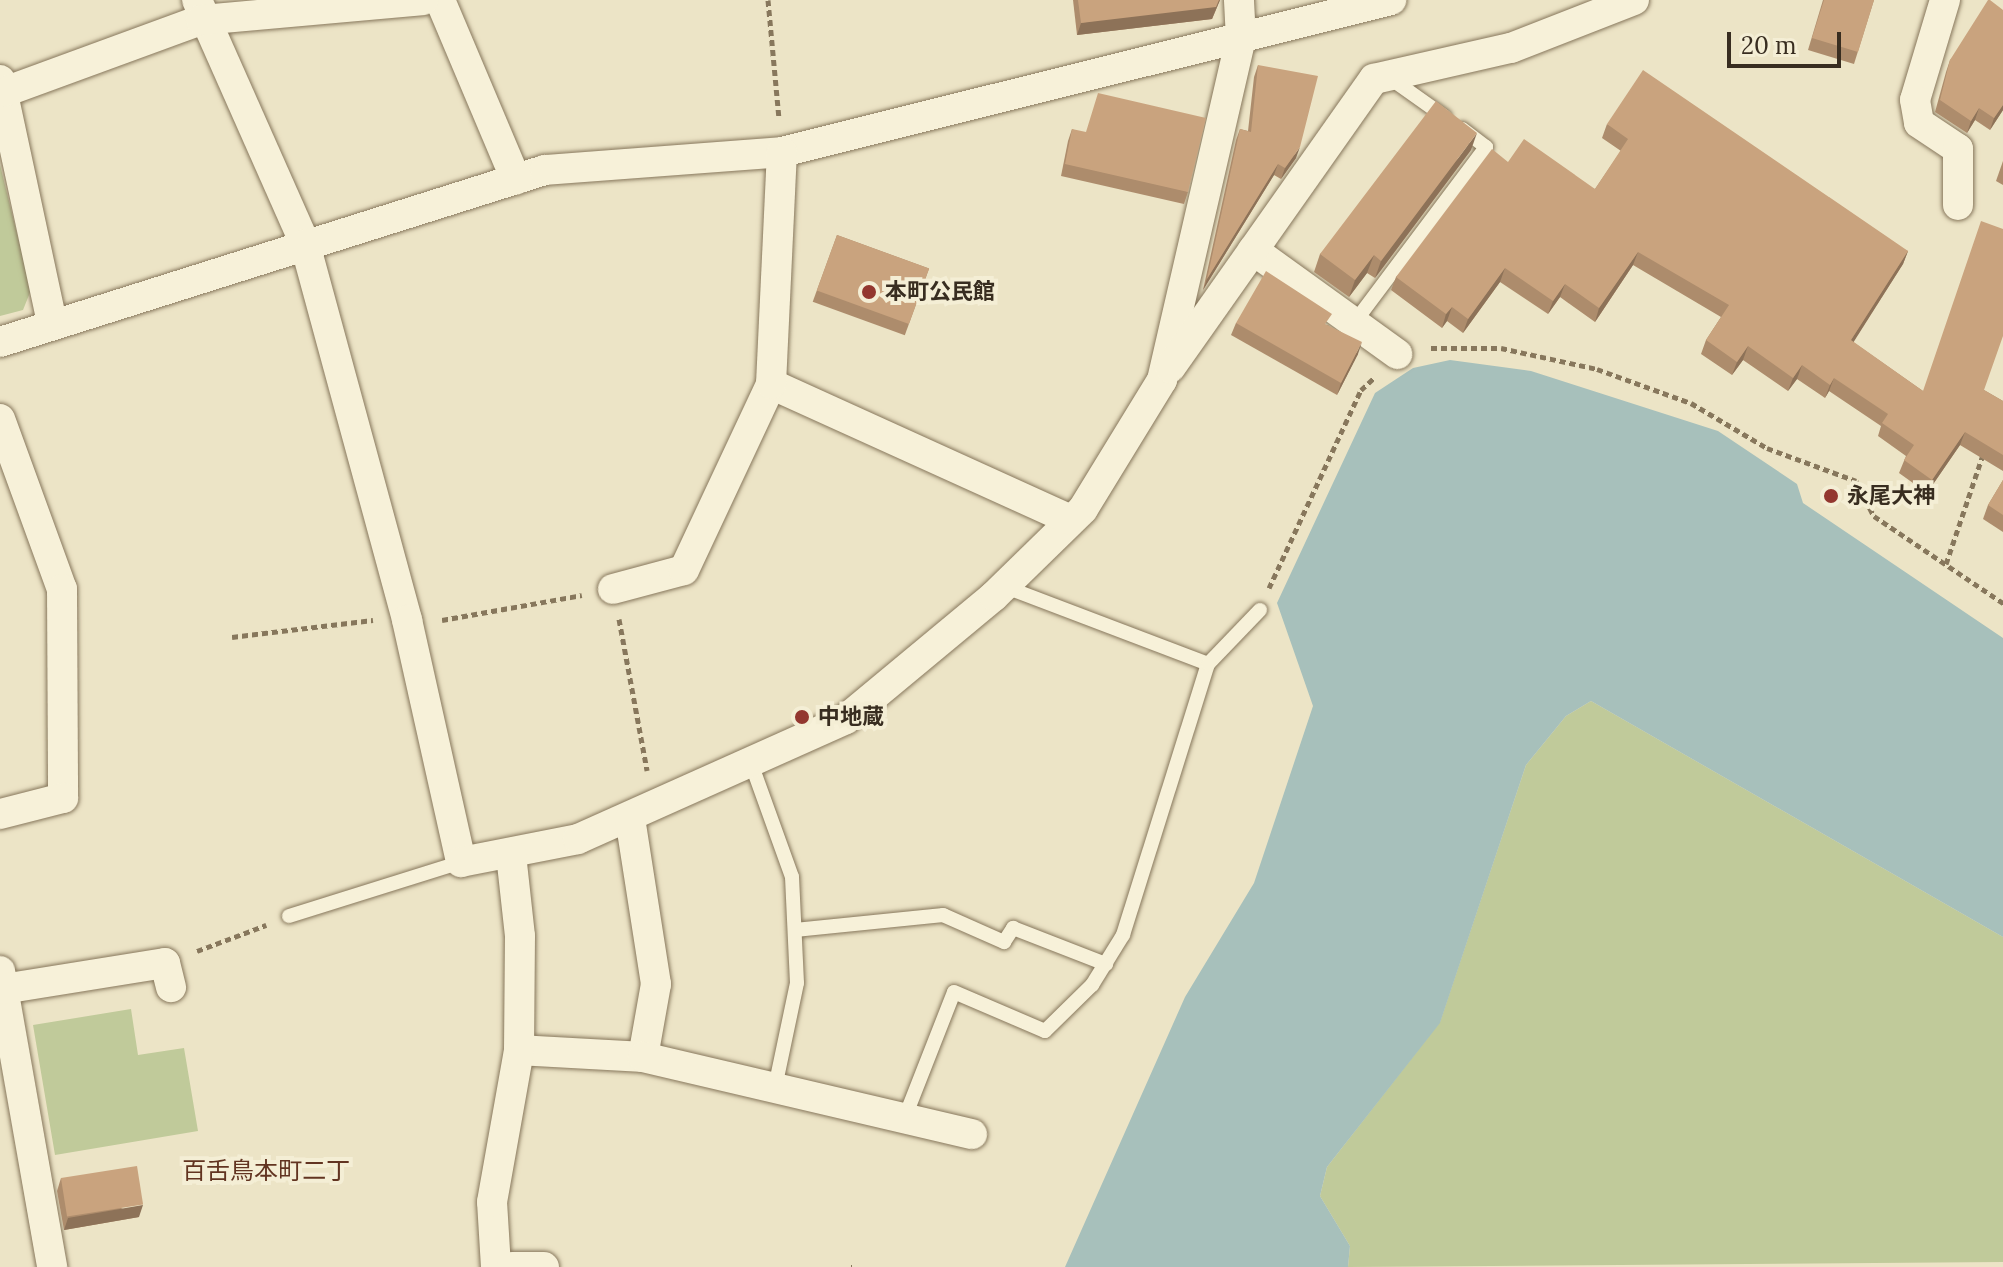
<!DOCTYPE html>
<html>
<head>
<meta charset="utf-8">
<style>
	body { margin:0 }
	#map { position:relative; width:2003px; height:1267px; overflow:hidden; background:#ece4c6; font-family:Lora,"Noto Sans JP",serif }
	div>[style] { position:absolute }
	.green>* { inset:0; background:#c0ca9a }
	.water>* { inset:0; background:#a7c0bb }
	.path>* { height:5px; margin-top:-2.5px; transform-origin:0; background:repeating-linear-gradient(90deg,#87775c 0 6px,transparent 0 10px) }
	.roads { filter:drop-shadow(0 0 2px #87775c) drop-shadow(0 0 2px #87775c) }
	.lane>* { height:14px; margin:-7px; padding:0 7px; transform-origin:7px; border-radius:7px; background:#f7f1d9 }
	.street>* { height:30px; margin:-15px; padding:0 15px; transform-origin:15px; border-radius:15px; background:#f7f1d9 }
	.wall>* { inset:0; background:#ad8c6c; transform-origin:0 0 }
	.shaded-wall>* { inset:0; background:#8d7258 }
	.building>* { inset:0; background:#c9a37e; transform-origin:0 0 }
	.dots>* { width:22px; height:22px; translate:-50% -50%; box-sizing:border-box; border:4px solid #f4eed5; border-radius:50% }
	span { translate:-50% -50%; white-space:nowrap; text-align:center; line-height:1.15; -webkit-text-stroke:8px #f4eed5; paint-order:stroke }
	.poi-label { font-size:22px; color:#382d20; font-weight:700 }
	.left { translate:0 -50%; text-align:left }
	.neighbourhood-label { font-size:24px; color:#623421 }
	.scale { position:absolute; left:1727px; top:32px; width:114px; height:36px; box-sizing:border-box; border:4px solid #382d20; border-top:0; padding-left:10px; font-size:24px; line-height:28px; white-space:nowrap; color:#382d20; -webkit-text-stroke:6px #f4eed5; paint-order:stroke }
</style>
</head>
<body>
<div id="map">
	<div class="green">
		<div style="clip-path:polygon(0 165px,31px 290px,23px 310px,0 316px)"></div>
		<div style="clip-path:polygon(1591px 701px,2003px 937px,2003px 1262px,1348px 1267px,1350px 1246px,1320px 1196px,1327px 1167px,1440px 1022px,1526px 765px,1566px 716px)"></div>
		<div style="clip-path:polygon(131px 1009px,138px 1055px,184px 1048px,198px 1131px,55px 1155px,33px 1025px)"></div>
	</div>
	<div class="water">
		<div style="clip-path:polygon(1450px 360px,1531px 371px,1718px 431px,1797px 484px,1803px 503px,2003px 638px,2003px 937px,1591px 701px,1566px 716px,1526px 765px,1440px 1023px,1327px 1167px,1320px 1196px,1350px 1246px,1348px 1267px,1065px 1267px,1185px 997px,1254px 883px,1313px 706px,1277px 603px,1375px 393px,1413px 368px)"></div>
	</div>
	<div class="path">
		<div style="left:768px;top:0;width:119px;rotate:84.7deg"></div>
		<div style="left:1431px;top:348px;width:70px"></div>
		<div style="left:1501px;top:348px;width:98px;rotate:12.3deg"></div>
		<div style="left:1597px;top:369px;width:100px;rotate:19.9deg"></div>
		<div style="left:1691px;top:403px;width:88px;rotate:30.6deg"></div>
		<div style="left:1767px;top:448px;width:95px;rotate:20.3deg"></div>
		<div style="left:1856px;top:481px;width:39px;rotate:63deg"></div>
		<div style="left:1874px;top:516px;width:156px;rotate:34deg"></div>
		<div style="left:1946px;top:564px;width:115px;rotate:-71.3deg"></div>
		<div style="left:1269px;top:588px;width:218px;rotate:-65.1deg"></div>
		<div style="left:1361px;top:390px;width:19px;rotate:-43deg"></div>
		<div style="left:619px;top:619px;width:154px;rotate:79.5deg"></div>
		<div style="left:442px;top:620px;width:142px;rotate:-10.1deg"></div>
		<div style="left:232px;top:637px;width:142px;rotate:-6.9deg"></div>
		<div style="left:197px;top:951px;width:74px;rotate:-20.6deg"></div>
		<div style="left:851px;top:1267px;width:1px"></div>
	</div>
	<div class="roads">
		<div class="lane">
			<div style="left:1390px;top:78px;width:67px;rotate:35.3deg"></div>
			<div style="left:1354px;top:323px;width:220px;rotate:-53.1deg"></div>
			<div style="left:1486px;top:147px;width:30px;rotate:-143deg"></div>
			<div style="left:1003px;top:586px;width:219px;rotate:20.8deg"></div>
			<div style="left:751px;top:763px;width:121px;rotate:70.2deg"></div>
			<div style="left:792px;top:877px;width:106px;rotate:87.3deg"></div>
			<div style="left:797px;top:983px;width:106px;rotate:101.9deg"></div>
			<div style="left:289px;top:916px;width:180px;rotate:-17.4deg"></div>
			<div style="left:795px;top:930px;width:149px;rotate:-5.8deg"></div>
			<div style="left:943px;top:915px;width:67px;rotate:23.9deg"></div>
			<div style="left:1004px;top:942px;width:17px;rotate:-57deg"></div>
			<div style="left:1013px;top:928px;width:100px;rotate:21.2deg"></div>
			<div style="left:905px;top:1117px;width:134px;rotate:-68.6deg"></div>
			<div style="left:954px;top:992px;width:99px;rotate:23.2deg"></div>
			<div style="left:1045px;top:1031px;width:66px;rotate:-44.4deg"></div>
			<div style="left:1092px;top:985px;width:59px;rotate:-58.2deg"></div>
			<div style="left:1123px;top:935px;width:284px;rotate:-72.6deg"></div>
			<div style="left:1208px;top:664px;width:75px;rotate:-46.1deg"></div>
		</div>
		<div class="street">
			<div style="left:197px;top:0;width:267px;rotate:66.1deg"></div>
			<div style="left:305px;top:244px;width:390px;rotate:74.8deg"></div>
			<div style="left:407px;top:620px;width:248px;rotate:77.4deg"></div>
			<div style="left:461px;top:862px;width:119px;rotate:-11.1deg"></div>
			<div style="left:578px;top:839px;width:294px;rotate:-24.1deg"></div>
			<div style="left:846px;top:719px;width:192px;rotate:-39.7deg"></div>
			<div style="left:994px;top:596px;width:124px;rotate:-44.3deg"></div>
			<div style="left:1083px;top:509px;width:151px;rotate:-58.5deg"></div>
			<div style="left:1162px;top:380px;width:350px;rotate:-77deg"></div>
			<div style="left:1241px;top:39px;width:39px;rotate:-93deg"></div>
			<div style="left:440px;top:0;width:195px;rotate:67.1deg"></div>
			<div style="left:1945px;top:0;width:104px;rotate:106.7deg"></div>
			<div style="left:1915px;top:100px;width:23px;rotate:80deg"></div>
			<div style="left:1919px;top:123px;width:47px;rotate:33.7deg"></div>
			<div style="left:1958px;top:149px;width:56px;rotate:90deg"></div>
			<div style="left:0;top:80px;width:248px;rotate:77.9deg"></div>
			<div style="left:7px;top:91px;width:207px;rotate:-20.1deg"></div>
			<div style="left:201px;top:20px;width:223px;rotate:-5.1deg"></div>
			<div style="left:1253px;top:250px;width:178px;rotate:35.8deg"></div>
			<div style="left:0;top:342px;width:571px;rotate:-17.52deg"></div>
			<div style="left:545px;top:170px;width:238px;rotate:-4.3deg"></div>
			<div style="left:782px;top:152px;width:628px;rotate:-14.01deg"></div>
			<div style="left:1170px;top:368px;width:354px;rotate:-54.8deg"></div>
			<div style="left:1374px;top:79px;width:140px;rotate:-12.8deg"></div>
			<div style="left:1511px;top:48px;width:132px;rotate:-21.3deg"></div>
			<div style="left:771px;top:384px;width:329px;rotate:24.4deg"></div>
			<div style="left:0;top:419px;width:181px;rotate:70deg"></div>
			<div style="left:62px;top:589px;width:209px;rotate:89.7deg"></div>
			<div style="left:63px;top:798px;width:65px;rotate:165.7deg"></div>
			<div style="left:613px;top:589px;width:73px;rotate:-15deg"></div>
			<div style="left:684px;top:570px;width:205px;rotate:-64.9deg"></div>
			<div style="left:771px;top:384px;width:232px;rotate:-87.3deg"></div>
			<div style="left:630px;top:818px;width:168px;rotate:81.1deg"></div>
			<div style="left:656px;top:984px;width:74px;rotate:100.1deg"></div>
			<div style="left:0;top:971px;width:301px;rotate:80deg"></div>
			<div style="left:3px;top:989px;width:164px;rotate:-9.1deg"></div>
			<div style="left:165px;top:963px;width:25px;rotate:76deg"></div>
			<div style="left:519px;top:1050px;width:124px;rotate:3.2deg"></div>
			<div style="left:643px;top:1057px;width:338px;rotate:13.2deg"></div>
			<div style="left:496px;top:1267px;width:65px;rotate:-93.5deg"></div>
			<div style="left:492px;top:1202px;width:154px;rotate:-79.9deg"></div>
			<div style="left:519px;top:1050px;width:114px;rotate:-89.5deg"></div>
			<div style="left:520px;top:936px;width:82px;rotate:-96.3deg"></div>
			<div style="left:512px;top:1267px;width:32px"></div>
		</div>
	</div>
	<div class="wall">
		<div style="clip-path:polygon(1073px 0,1220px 0,1212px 19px,1077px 35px)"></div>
		<div style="clip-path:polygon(1823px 0,1874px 0,1854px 64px,1808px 50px)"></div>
		<div style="clip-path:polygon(2003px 10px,2003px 110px,1990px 130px,1975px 120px,1967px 133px,1935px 112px,1946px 72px,1950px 60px)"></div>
		<div style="clip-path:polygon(1258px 65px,1296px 158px,1281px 179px,1274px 175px,1203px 290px,1236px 140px,1240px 129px,1248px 131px,1254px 77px)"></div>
		<div style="clip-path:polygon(1607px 124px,1908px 251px,1903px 264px,1853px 342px,1923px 391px,1984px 390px,2003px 401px,2003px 471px,1960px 445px,1927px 493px,1899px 473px,1906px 456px,1878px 436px,1881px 426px,1829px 391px,1825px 398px,1797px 379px,1788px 391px,1743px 360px,1732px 375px,1701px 354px,1706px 340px,1721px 317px,1633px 265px,1595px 322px,1560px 297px,1548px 314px,1500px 282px,1463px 333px,1447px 321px,1442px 328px,1391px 290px,1396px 277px,1508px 162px,1595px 189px,1621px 151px,1602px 138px)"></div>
		<div style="clip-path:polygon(1072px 129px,1188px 192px,1184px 204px,1061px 176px,1068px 141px)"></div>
		<div style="clip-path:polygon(1471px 150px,1375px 278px,1367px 273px,1349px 297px,1314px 272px,1320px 254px)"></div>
		<div style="clip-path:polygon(2003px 161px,2003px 185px,1996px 181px)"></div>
		<div style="left:837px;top:235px;width:98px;height:71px;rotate:20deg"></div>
		<div style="clip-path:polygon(1236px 323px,1328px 325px,1358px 354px,1337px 395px,1231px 335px)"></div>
		<div style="clip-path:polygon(2003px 480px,2003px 532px,1983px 519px,1988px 505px)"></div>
		<div style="clip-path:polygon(61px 1178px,139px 1217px,64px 1230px,57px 1191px)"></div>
	</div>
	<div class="shaded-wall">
		<div style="clip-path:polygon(1220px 0,1212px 19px,1077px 35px,1081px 23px)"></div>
		<div style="clip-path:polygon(2003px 105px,2003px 110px,1990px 130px,1994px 118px)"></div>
		<div style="clip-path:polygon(1979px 108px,1975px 120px,1967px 133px,1971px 121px)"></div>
		<div style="clip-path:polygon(1477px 133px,1471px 150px,1375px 278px,1381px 261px)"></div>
		<div style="clip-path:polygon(1300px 147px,1296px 158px,1281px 179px,1285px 168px)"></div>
		<div style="clip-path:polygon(1278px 164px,1274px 175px,1203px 290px,1207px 279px)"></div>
		<div style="clip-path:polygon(1908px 251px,1903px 264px,1846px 354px,1851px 340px)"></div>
		<div style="clip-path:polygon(1638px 252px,1633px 265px,1595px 322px,1599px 308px)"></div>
		<div style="clip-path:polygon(1374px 255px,1367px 273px,1349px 297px,1355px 280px)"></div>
		<div style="clip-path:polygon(1505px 268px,1500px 282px,1463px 333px,1468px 319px)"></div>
		<div style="clip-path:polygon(1565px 284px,1560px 297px,1548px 314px,1553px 301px)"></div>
		<div style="clip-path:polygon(1452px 307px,1447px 321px,1442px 328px,1446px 314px)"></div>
		<div style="clip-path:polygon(1362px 342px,1358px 354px,1337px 395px,1341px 383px)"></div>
		<div style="clip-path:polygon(1748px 346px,1743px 360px,1732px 375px,1737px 362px)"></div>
		<div style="clip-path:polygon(1802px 365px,1797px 379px,1788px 391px,1793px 378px)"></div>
		<div style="clip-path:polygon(1834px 378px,1829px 391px,1825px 398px,1830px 385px)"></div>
		<div style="clip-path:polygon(1965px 432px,1960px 445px,1927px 493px,1932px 480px)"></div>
		<div style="clip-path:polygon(143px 1205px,139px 1217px,64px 1230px,68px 1218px)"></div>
	</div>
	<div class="building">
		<div style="clip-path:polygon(1078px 0,1219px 0,1216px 7px,1081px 23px)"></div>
		<div style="clip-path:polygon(1824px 0,1874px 0,1858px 52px,1812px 38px)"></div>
		<div style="clip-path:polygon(1988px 0,1990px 0,2003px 10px,2003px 105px,1994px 118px,1979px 108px,1971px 121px,1940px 100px,1950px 60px)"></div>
		<div style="clip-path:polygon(1258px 65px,1318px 76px,1300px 147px,1285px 168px,1278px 164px,1207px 279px,1240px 129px,1251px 132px)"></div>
		<div style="clip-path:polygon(1643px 70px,1908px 251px,1851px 340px,1923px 391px,1981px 221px,2003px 229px,2003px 336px,1984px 390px,2003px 401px,2003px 455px,1965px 432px,1932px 480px,1904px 460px,1914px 445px,1882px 423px,1888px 414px,1834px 378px,1830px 385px,1802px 365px,1793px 378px,1748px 346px,1737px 362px,1706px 340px,1729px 305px,1638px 252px,1599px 308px,1565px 284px,1553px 301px,1505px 268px,1468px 319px,1452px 307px,1446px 314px,1396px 277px,1492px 149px,1508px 162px,1524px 139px,1595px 189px,1628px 139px,1607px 124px)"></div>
		<div style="clip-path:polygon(1098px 93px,1206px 118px,1188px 192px,1065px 164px,1072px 129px,1086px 132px)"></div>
		<div style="clip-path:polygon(1436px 101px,1477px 133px,1381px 261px,1374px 255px,1355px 280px,1320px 254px)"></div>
		<div style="left:837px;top:235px;width:98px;height:59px;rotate:20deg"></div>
		<div style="clip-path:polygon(1266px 271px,1332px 314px,1325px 324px,1362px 342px,1341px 383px,1236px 323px)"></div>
		<div style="clip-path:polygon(2003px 480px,2003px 515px,1988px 505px)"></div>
		<div style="left:137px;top:1166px;width:39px;height:77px;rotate:81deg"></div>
	</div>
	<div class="dots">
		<div style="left:869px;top:292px;background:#93372f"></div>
		<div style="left:1831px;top:496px;background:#93372f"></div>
		<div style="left:802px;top:717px;background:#93372f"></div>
	</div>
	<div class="poi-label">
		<span class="left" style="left:885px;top:292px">本町公民館</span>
		<span class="left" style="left:1847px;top:496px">永尾大神</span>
		<span class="left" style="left:818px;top:717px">中地蔵</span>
	</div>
	<div class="neighbourhood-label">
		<span style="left:266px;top:1171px">百舌鳥本町二丁</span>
	</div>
	<div class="scale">20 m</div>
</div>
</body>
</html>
